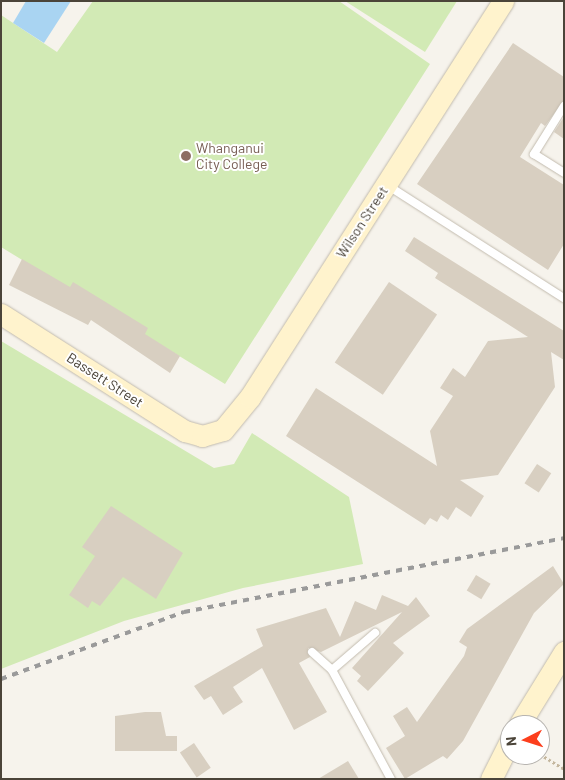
<!DOCTYPE html>
<html>
<head>
<meta charset="utf-8">
<style>
	body { margin:0 }
	#map { position:relative; width:565px; height:780px; overflow:hidden; background:#f6f3ec; font-family:Barlow,sans-serif }
	div>[style] { position:absolute }
	.green>* { inset:0; background:#d2eab5 }
	.water>* { inset:0; background:#a9d4f2 }
	.building>* { inset:0; background:#d8cfc1; transform-origin:0 0 }
	.path>* { height:3px; margin-top:-1.5px; transform-origin:0; background:repeating-linear-gradient(90deg,#c4b79f 0 2.5px,transparent 0 5px) }
	.roads { filter:drop-shadow(0 0 1px #c2bbae) drop-shadow(0 0 1px #c2bbae) }
	.lane>* { height:8px; margin:-4px; padding:0 4px; transform-origin:4px; border-radius:4px; background:#fff }
	.secondary>* { height:21px; margin:-10.5px; padding:0 10.5px; transform-origin:10.5px; border-radius:10.5px; background:#fff3cd }
	.rail>* { height:4px; margin-top:-2px; transform-origin:0; background:repeating-linear-gradient(90deg,#9a9a9a 0 6px,transparent 0 12px) }
	.dots>* { width:14px; height:14px; translate:-50% -50%; box-sizing:border-box; border:2px solid #fff; border-radius:50% }
	span { translate:-50% -50%; white-space:nowrap; text-align:center; line-height:1.15; -webkit-text-stroke:4px #fff; paint-order:stroke }
	.education-label { font-size:14px; color:#785e54 }
	.left { translate:0 -50%; text-align:left }
	.street-label { font-size:14px; color:#4b4439 }
	.frame { position:absolute; inset:0; border:2px solid #4b4439; pointer-events:none }
	.north { position:absolute; left:500px; top:715px; width:50px; height:50px; box-sizing:border-box; background:#fff; border:1px solid #b7b4b0; border-radius:50%; rotate:265deg; font-size:14px; font-weight:700; line-height:20px; text-align:center; color:#4b4439 }
	.north::after { content:''; display:block; margin:auto; width:18px; height:22px; background:#fc3f1d; clip-path:polygon(50% 0,100% 100%,50% 72%,0 100%) }
</style>
</head>
<body>
<div id="map">
	<div class="green">
		<div style="clip-path:polygon(93px 1px,339px 1px,430px 64px,225px 384px,1px 247px,1px 15px,57px 52px)"></div>
		<div style="clip-path:polygon(345px 1px,457px 1px,425px 52px)"></div>
		<div style="clip-path:polygon(1px 341px,214px 468px,234px 464px,252px 433px,349px 497px,363px 564px,243px 588px,124px 621px,1px 669px)"></div>
	</div>
	<div class="water">
		<div style="clip-path:polygon(26px 1px,71px 1px,44px 43px,13px 23px)"></div>
	</div>
	<div class="building">
		<div style="clip-path:polygon(513px 43px,564px 77px,564px 100px,545px 126px,541px 123px,520px 157px,564px 185px,564px 244px,548px 270px,417px 184px)"></div>
		<div style="clip-path:polygon(564px 117px,564px 139px,554px 132px)"></div>
		<div style="clip-path:polygon(414px 237px,564px 331px,564px 360px,551px 352px,555px 387px,498px 475px,460px 480px,484px 496px,471px 517px,456px 507px,448px 520px,441px 515px,437px 522px,430px 518px,425px 525px,286px 436px,316px 388px,437px 466px,430px 431px,453px 396px,440px 388px,453px 368px,465px 377px,488px 341px,528px 337px,435px 278px,438px 273px,405px 251px)"></div>
		<div style="clip-path:polygon(22px 259px,70px 287px,73px 282px,148px 328px,145px 334px,180px 356px,170px 373px,91px 320px,88px 325px,9px 285px)"></div>
		<div style="left:389px;top:282px;width:58px;height:97px;rotate:34deg"></div>
		<div style="left:537px;top:464px;width:17px;height:23px;rotate:33deg"></div>
		<div style="clip-path:polygon(111px 506px,183px 553px,156px 599px,123px 577px,100px 606px,92px 601px,88px 608px,69px 595px,95px 556px,82px 547px)"></div>
		<div style="clip-path:polygon(553px 566px,564px 584px,534px 613px,463px 741px,447px 759px,443px 756px,405px 779px,386px 748px,405px 736px,393px 716px,407px 707px,417px 722px,464px 656px,467px 647px,459px 642px,467px 629px)"></div>
		<div style="left:476px;top:575px;width:17px;height:18px;rotate:31deg"></div>
		<div style="clip-path:polygon(382px 595px,408px 606px,416px 597px,430px 616px,393px 643px,404px 653px,368px 691px,357px 681px,361px 676px,352px 668px,402px 612px,321px 652px,308px 648px,310px 657px,299px 663px,327px 712px,294px 730px,262px 668px,233px 687px,243px 702px,223px 715px,211px 696px,204px 700px,194px 686px,263px 646px,256px 629px,326px 608px,340px 637px,355px 601px,376px 610px)"></div>
		<div style="clip-path:polygon(145px 712px,161px 712px,166px 736px,177px 736px,177px 751px,115px 751px,115px 716px)"></div>
		<div style="left:194px;top:743px;width:30px;height:17px;rotate:56deg"></div>
		<div style="clip-path:polygon(348px 761px,359px 779px,318px 779px)"></div>
	</div>
	<div class="path">
		<div style="left:540px;top:754px;width:28px;rotate:32deg"></div>
	</div>
	<div class="roads">
		<div class="lane">
			<div style="left:564px;top:106px;width:57px;rotate:122deg"></div>
			<div style="left:534px;top:154px;width:36px;rotate:32deg"></div>
			<div style="left:387px;top:185px;width:210px;rotate:32.6deg"></div>
			<div style="left:312px;top:652px;width:27px;rotate:42deg"></div>
			<div style="left:332px;top:670px;width:124px;rotate:61.6deg"></div>
			<div style="left:332px;top:670px;width:57px;rotate:-40.7deg"></div>
		</div>
		<div class="secondary">
			<div style="left:1px;top:314px;width:218px;rotate:32.5deg"></div>
			<div style="left:185px;top:431px;width:18px;rotate:16deg"></div>
			<div style="left:202px;top:436px;width:22px;rotate:-16deg"></div>
			<div style="left:223px;top:430px;width:43px;rotate:-50.7deg"></div>
			<div style="left:250px;top:397px;width:470px;rotate:-57.4deg"></div>
			<div style="left:519px;top:725px;width:86px;rotate:-58.3deg"></div>
			<div style="left:491px;top:779px;width:42px;rotate:-63.4deg"></div>
		</div>
	</div>
	<div class="rail">
		<div style="left:1px;top:679px;width:195px;rotate:-20.1deg"></div>
		<div style="left:184px;top:612px;width:387px;rotate:-11deg"></div>
	</div>
	<div class="dots">
		<div style="left:186px;top:156px;background:#8d6e63"></div>
	</div>
	<div class="education-label">
		<span class="left" style="left:196px;top:156px">Whanganui<br>City College</span>
	</div>
	<div class="street-label">
		<span style="left:362px;top:222px;rotate:-57deg">Wilson Street</span>
		<span style="left:105px;top:380px;rotate:33deg">Bassett Street</span>
	</div>
	<div class="frame"></div>
	<div class="north">N</div>
</div>
</body>
</html>
